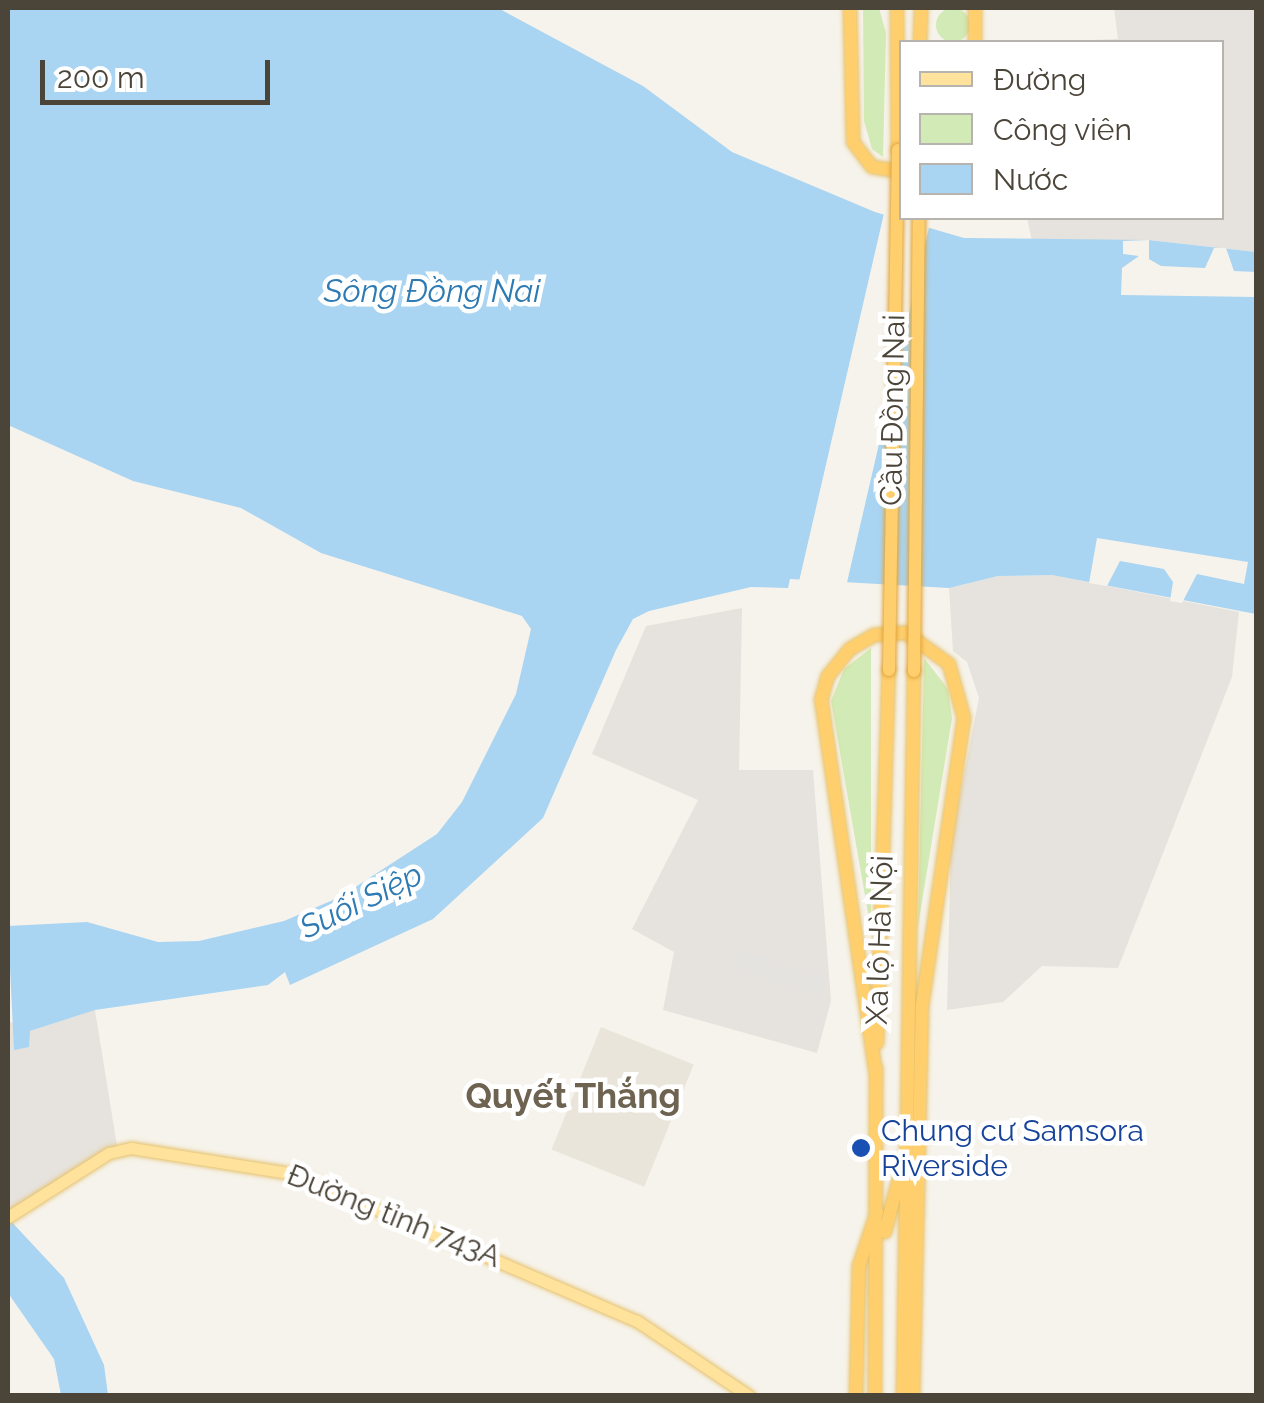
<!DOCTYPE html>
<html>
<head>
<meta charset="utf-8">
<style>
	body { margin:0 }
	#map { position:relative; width:1264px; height:1403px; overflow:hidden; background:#f6f3ec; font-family:Raleway,sans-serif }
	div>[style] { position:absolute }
	.residential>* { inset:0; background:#eae5da; transform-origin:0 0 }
	.industrial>* { inset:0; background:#e6e2dd }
	.green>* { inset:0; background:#d2eab5 }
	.round { border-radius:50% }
	.parking>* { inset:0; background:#e5e3e0 }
	.water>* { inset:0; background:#a9d4f2 }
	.pier>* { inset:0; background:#f6f3ec; transform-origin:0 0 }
	.roads { filter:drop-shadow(0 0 2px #e6c16a) drop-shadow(0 0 2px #e6c16a) }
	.primary>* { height:11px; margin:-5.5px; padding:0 5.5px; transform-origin:5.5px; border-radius:5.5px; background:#ffe39c }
	.highway>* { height:12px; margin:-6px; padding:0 6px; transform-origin:6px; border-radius:6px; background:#ffcf6e }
	.bridges { filter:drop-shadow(0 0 2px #e0a43c) drop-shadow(0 0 2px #e0a43c) }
	.highway-bridge>* { height:12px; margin:-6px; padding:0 6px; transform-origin:6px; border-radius:6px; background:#ffcf6e }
	.dots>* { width:28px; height:28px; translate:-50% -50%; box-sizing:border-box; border:5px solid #fff; border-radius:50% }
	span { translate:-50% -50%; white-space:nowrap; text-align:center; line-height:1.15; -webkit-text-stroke:9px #fff; paint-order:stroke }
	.street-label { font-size:30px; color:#4b4439 }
	.transit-label { font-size:30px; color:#164399 }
	.left { translate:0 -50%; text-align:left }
	.water-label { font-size:32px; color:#2e7ab2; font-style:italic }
	.quarter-label { font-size:35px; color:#6e6250; font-weight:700 }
	.frame { position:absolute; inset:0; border:10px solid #4b4439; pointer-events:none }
	.legend { position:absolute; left:899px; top:40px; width:325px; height:180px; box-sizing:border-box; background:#fff; border:2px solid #b7b4b0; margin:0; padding:12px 18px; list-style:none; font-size:30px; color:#4b4439 }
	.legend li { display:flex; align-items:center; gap:20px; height:50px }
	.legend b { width:50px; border:2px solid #b7b4b0 }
	.scale { position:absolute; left:40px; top:60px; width:230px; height:45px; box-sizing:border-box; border:5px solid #4b4439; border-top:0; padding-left:12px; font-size:30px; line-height:35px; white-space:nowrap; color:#4b4439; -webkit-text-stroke:8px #fff; paint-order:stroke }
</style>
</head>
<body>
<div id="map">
	<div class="residential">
		<div style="left:601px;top:1027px;width:100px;height:132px;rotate:22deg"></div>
	</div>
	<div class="industrial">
		<div style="clip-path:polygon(1114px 8px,1256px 8px,1256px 252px,1148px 240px,1032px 241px,1027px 218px,1222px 218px,1222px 42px,1038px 42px,1118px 39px)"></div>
		<div style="clip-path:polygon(1052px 575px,1239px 612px,1232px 677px,1118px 968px,1042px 966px,1003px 1002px,947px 1010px,951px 840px,979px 698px,967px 662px,953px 651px,949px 588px,998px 576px)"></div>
		<div style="clip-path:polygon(742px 608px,739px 770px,813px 770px,831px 1001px,817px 1053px,663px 1010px,674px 952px,632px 929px,698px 800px,592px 754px,646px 626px)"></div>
		<div style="clip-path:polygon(95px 1010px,117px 1146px,8px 1212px,8px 1021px,30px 1031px)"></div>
	</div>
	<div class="green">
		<div class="round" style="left:936px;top:8px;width:34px;height:34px"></div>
		<div style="clip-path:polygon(863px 8px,879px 8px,886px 33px,883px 157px,872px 149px,864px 121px)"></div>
		<div style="clip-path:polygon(871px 648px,871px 930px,831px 701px,844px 669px)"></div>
		<div style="clip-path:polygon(924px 658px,948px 689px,952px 718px,918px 926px)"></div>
	</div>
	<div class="parking">
		<div style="clip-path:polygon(728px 947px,825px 975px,822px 1000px,736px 971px)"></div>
	</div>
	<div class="water">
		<div style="clip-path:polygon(8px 8px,498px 8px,643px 86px,732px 152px,875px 212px,964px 238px,1148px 240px,1256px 252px,1256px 614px,1052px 575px,998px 576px,949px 588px,790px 579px,788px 588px,751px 587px,649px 611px,633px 619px,616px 650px,543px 818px,433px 919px,290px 985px,285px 972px,268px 985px,95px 1010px,30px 1031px,29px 1047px,14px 1050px,8px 926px,87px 922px,158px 942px,199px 941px,284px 921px,340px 897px,437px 834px,462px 802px,516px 694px,531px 629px,522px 616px,321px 553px,241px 508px,133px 481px,8px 425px)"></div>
		<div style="clip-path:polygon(8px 1218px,64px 1278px,104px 1365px,108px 1395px,61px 1395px,54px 1359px,8px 1293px)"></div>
	</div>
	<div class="pier">
		<div style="left:885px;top:209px;width:47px;height:383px;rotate:13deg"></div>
		<div style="clip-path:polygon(1149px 240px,1149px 259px,1161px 266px,1205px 268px,1214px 248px,1226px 248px,1234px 271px,1256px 272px,1256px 297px,1121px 295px,1122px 268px,1139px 256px,1123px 254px,1123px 241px)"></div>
		<div style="clip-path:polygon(1097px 538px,1248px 562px,1244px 584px,1197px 574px,1182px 603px,1170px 601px,1173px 582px,1164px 569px,1120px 561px,1107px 586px,1089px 583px)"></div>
	</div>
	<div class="roads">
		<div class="primary">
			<div style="left:8px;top:1217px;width:120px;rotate:-32.4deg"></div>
			<div style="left:109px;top:1153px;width:23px;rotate:-13deg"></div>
			<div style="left:131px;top:1148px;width:166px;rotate:9deg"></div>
			<div style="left:295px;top:1174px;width:372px;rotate:23.3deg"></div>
			<div style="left:637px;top:1321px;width:135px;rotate:33.8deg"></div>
		</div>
		<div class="highway">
			<div style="left:850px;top:8px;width:134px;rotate:88.7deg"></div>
			<div style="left:853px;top:142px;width:31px;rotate:53deg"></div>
			<div style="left:872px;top:167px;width:30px;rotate:9deg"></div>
			<div style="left:897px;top:8px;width:142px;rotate:89.6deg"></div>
			<div style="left:920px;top:42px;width:34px;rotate:-88deg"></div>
			<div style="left:975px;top:42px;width:34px;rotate:-90deg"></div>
			<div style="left:877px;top:1043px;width:373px;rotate:-88.2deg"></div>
			<div style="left:876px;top:1075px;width:379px;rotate:-98.3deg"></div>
			<div style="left:821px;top:700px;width:25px;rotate:-74deg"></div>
			<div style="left:828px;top:676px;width:35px;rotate:-51deg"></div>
			<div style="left:850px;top:649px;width:28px;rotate:-30deg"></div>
			<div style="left:874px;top:635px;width:32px;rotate:-4deg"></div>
			<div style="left:906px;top:633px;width:53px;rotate:35.8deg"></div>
			<div style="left:949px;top:664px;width:56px;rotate:74.5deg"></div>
			<div style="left:964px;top:718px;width:291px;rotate:98.3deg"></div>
			<div style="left:922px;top:1006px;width:390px;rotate:91.3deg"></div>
			<div style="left:885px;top:1232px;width:55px;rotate:-75.2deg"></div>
			<div style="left:856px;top:1396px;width:130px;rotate:-88.7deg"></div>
			<div style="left:859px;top:1266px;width:57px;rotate:-71.6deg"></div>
			<div style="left:875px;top:1396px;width:328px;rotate:-89.8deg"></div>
			<div style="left:903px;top:1396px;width:725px;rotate:-89.13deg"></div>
		</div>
	</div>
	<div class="bridges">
		<div class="highway-bridge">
			<div style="left:889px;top:670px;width:520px;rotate:-89.01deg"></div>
			<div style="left:914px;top:671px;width:453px;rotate:-89.4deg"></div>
		</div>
	</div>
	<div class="dots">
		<div style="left:861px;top:1148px;background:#1a4fb4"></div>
	</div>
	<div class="street-label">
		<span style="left:893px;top:410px;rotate:-89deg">Cầu Đồng Nai</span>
		<span style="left:880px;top:940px;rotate:-88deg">Xa lộ Hà Nội</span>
		<span style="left:394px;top:1216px;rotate:22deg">Đường tỉnh 743A</span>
	</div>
	<div class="transit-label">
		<span class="left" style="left:881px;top:1148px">Chung cư Samsora<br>Riverside</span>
	</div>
	<div class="water-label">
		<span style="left:432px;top:291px">Sông Đồng Nai</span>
		<span style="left:361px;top:901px;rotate:-26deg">Suối Siệp</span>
	</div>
	<div class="quarter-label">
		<span style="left:573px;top:1096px">Quyết Thắng</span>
	</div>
	<div class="frame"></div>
	<ul class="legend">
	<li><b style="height:12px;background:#ffe39c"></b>Đường</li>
	<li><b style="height:28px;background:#d2eab5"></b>Công viên</li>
	<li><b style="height:28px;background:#a9d4f2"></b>Nước</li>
	</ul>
	<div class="scale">200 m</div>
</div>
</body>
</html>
